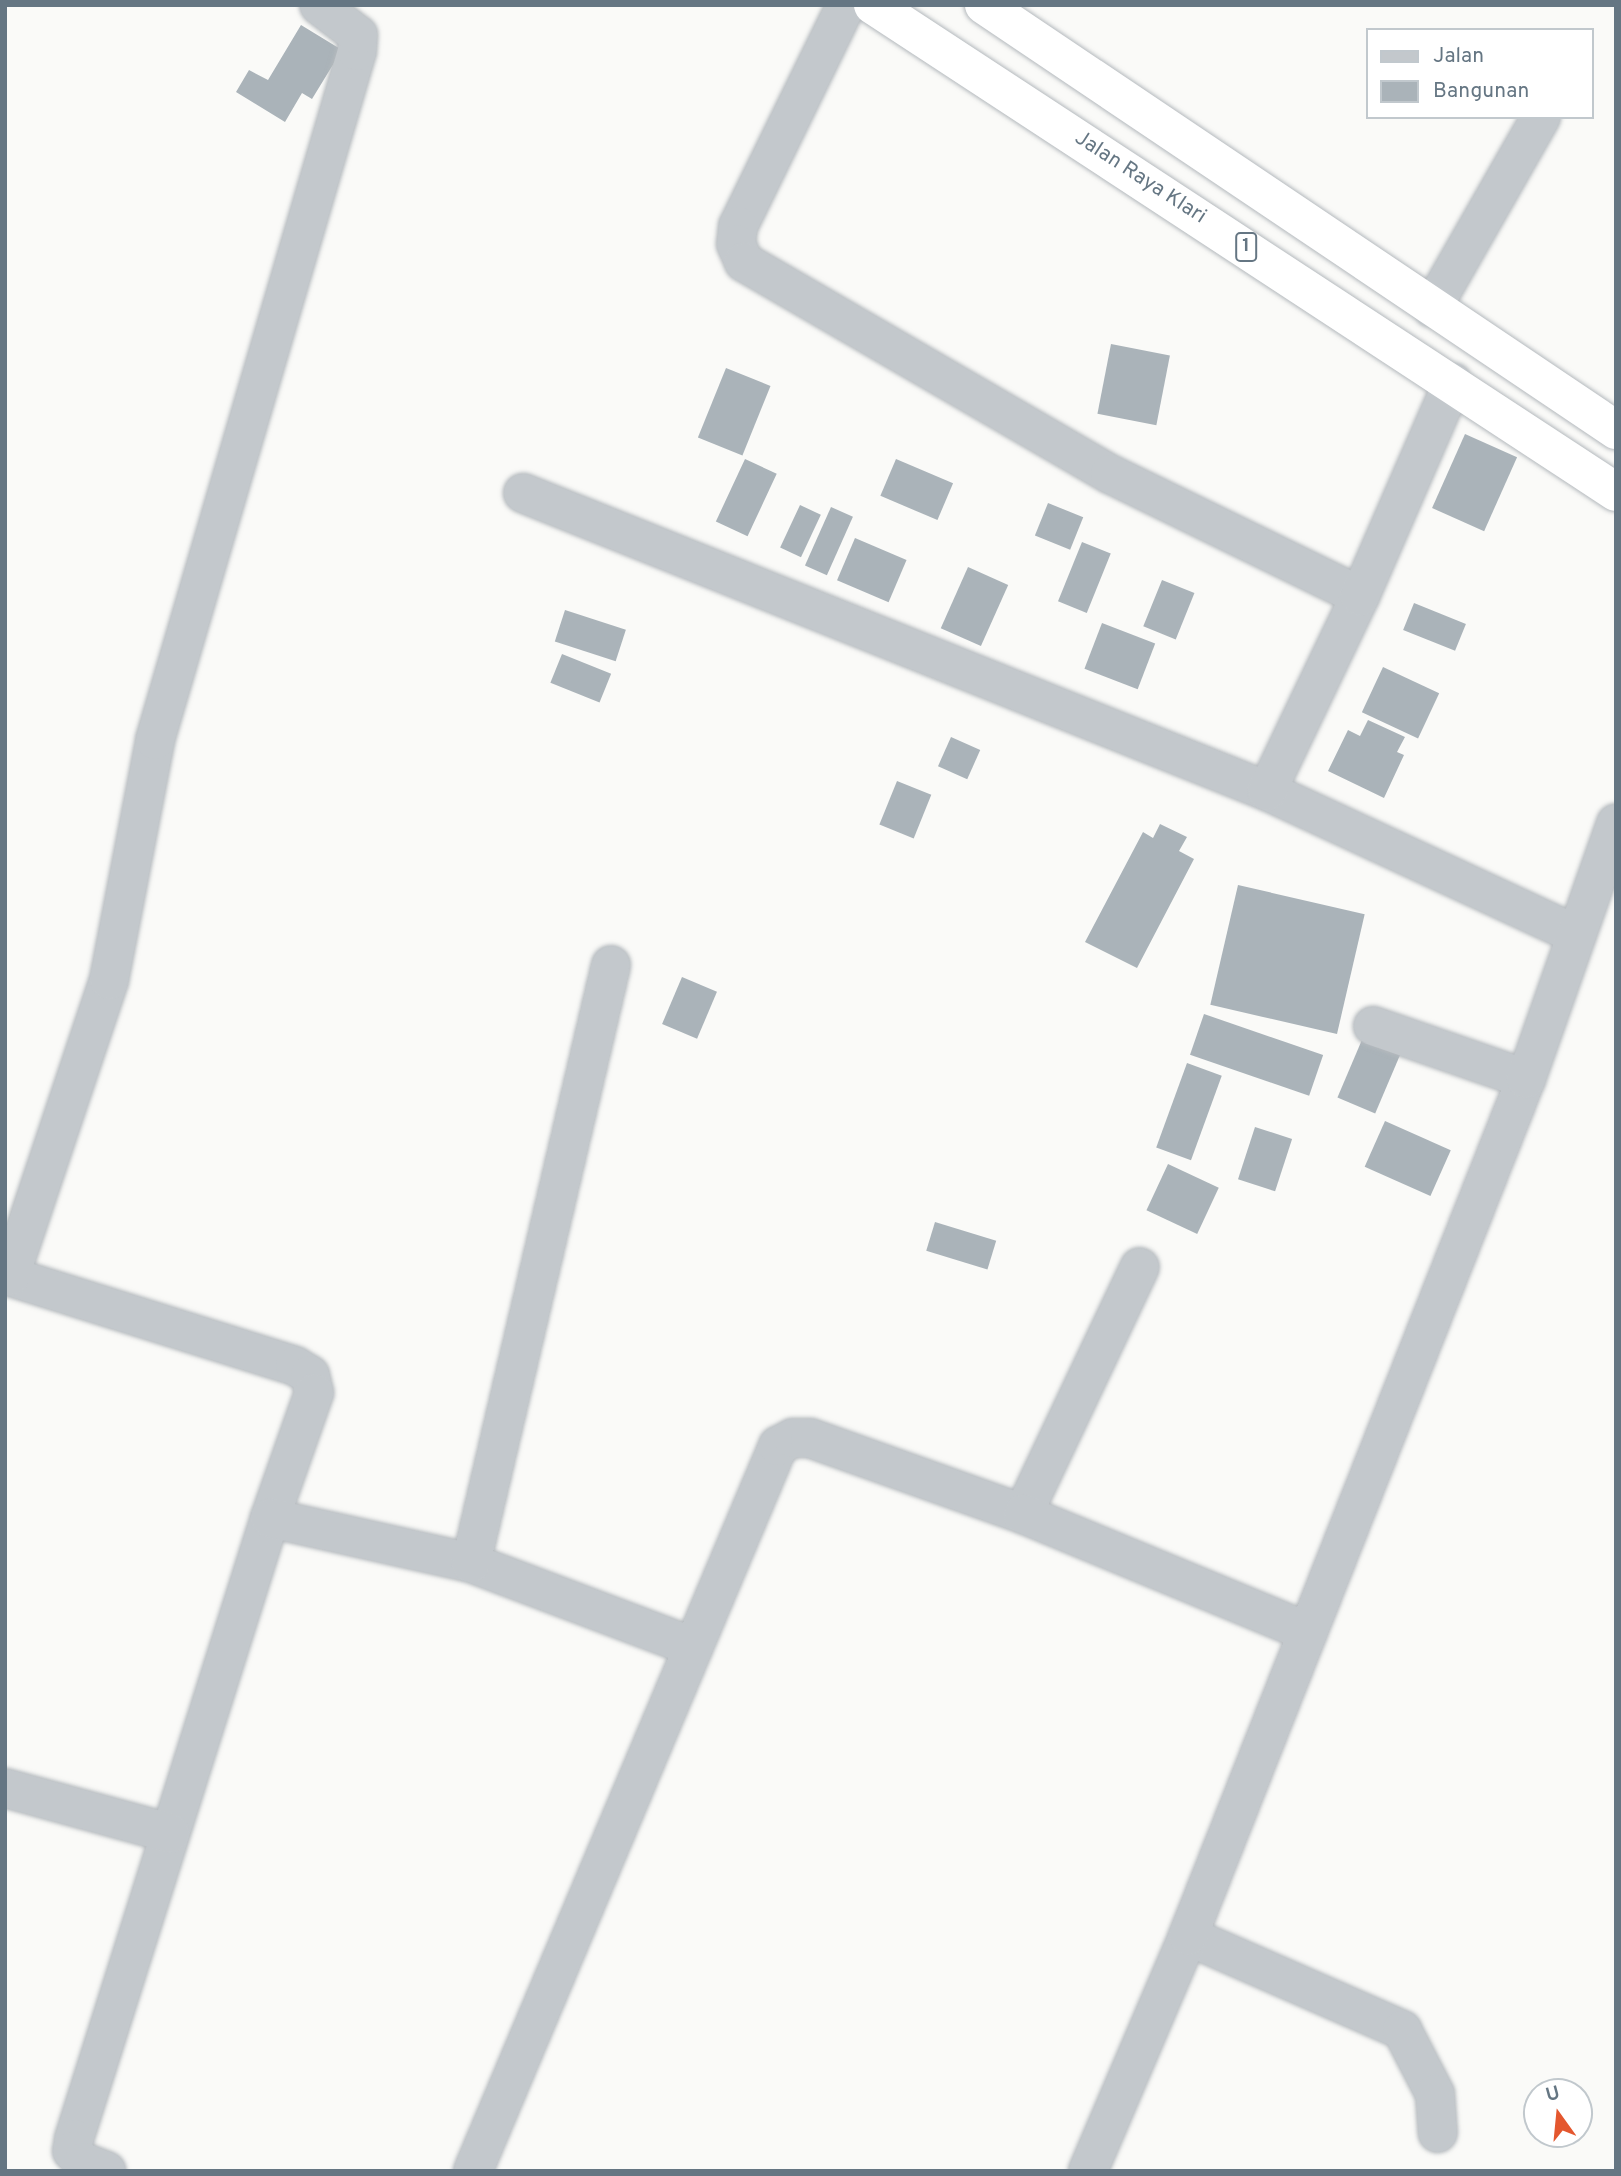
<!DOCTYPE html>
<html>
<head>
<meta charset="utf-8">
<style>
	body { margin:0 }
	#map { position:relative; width:1621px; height:2176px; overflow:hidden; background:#fafaf8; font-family:Overpass,sans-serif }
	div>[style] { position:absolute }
	.building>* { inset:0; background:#aab3b9; transform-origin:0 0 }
	.roads { filter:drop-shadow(0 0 2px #b4b9bd) drop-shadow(0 0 2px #b4b9bd) }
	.minor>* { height:38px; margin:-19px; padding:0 19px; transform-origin:19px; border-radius:19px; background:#c3c8cc }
	.highway>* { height:38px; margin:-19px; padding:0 19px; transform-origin:19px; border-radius:19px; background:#fff }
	span { translate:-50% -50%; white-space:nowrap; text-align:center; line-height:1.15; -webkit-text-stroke:7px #fff; paint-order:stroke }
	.shield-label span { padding:2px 5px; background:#fff; border:2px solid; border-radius:5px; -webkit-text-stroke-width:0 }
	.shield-label { font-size:19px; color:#657683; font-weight:700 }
	.street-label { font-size:21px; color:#657683 }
	.frame { position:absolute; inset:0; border:7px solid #657683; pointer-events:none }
	.legend { position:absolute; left:1366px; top:28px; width:228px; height:91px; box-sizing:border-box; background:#fff; border:2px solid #c1c8cd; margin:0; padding:9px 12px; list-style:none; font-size:21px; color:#657683 }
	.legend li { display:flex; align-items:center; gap:14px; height:35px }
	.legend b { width:35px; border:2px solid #c1c8cd }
	.north { position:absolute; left:1523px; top:2078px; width:70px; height:70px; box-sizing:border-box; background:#fff; border:2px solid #c1c8cd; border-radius:50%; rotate:345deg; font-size:19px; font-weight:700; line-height:28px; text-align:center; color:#657683 }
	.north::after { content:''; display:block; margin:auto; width:24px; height:32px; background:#e4572e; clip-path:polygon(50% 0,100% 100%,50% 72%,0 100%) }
</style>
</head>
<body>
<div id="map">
	<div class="building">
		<div style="clip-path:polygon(301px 25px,342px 50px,312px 99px,302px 93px,285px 122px,236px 92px,249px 70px,268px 80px)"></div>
		<div style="left:1111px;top:344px;width:60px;height:71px;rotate:11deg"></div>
		<div style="left:726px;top:368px;width:48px;height:75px;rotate:22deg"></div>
		<div style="left:1465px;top:434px;width:57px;height:81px;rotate:24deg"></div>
		<div style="left:745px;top:459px;width:35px;height:69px;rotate:25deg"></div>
		<div style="left:896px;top:459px;width:62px;height:40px;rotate:23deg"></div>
		<div style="left:1048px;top:503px;width:38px;height:35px;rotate:22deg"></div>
		<div style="left:800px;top:505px;width:23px;height:47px;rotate:25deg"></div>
		<div style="left:831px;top:507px;width:24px;height:64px;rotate:24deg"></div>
		<div style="left:855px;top:538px;width:56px;height:46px;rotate:23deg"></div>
		<div style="left:1082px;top:542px;width:31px;height:64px;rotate:22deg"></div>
		<div style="left:968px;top:567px;width:44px;height:67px;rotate:24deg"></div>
		<div style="left:1162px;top:580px;width:35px;height:50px;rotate:22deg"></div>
		<div style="left:1414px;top:603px;width:56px;height:29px;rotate:22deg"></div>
		<div style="left:565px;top:610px;width:64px;height:33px;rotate:18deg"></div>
		<div style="left:1102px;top:623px;width:57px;height:49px;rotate:21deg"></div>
		<div style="left:562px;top:654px;width:53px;height:31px;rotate:22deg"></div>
		<div style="left:1383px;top:667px;width:62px;height:50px;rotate:25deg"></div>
		<div style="clip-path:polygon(1368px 720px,1405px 737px,1397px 752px,1404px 755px,1384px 798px,1328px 771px,1348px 730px,1360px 736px)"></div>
		<div style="left:951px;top:737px;width:32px;height:32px;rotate:24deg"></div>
		<div style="left:897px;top:781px;width:37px;height:47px;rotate:22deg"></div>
		<div style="clip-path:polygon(1160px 824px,1187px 837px,1179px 851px,1194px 859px,1137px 968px,1085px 942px,1143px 832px,1153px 838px)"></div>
		<div style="left:1238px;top:885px;width:130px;height:123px;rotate:13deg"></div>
		<div style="left:682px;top:977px;width:38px;height:51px;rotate:23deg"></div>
		<div style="left:1204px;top:1014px;width:126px;height:43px;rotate:19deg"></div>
		<div style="left:1364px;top:1035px;width:41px;height:68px;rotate:23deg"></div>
		<div style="left:1187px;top:1063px;width:37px;height:90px;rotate:20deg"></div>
		<div style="left:1385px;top:1121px;width:72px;height:50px;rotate:24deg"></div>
		<div style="left:1255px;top:1127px;width:39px;height:55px;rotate:18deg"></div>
		<div style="left:1168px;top:1164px;width:56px;height:51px;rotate:25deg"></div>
		<div style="left:935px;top:1222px;width:64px;height:30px;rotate:17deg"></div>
	</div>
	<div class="roads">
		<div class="minor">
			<div style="left:846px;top:5px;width:246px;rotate:116deg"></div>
			<div style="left:738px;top:226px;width:18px;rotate:96deg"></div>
			<div style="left:736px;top:244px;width:20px;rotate:66deg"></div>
			<div style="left:744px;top:262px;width:423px;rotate:30.1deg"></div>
			<div style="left:1110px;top:474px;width:278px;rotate:26deg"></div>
			<div style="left:1432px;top:308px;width:220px;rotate:-60.3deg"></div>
			<div style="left:523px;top:493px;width:801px;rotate:21.83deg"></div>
			<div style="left:1267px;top:791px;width:337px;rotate:24.9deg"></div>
			<div style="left:1267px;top:791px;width:216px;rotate:-64.5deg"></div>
			<div style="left:1360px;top:596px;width:233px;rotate:-66.5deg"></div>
			<div style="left:1373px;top:1026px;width:162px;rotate:19.1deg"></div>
			<div style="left:5px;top:1275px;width:304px;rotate:17.4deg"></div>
			<div style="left:295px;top:1366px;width:17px;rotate:31deg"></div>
			<div style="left:310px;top:1375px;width:18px;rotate:77deg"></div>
			<div style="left:314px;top:1393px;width:133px;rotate:109.4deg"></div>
			<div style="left:270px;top:1518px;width:651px;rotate:107.52deg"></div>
			<div style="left:74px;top:2139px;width:12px;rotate:99deg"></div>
			<div style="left:72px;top:2151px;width:16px;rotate:45deg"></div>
			<div style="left:83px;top:2162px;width:25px;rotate:21deg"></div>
			<div style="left:10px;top:1276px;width:312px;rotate:-71.5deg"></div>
			<div style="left:109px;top:980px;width:244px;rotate:-79.1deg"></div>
			<div style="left:155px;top:740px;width:718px;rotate:-73.66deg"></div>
			<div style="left:357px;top:51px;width:16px;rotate:-86deg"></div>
			<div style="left:358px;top:35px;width:49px;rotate:-142.4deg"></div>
			<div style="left:1023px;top:1514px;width:273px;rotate:-64.7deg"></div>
			<div style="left:270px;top:1518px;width:206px;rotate:12.6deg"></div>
			<div style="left:471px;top:1563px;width:235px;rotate:20.7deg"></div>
			<div style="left:471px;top:1563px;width:614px;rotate:-76.82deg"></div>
			<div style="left:5px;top:1788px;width:171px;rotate:15.3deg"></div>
			<div style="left:1188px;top:1936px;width:234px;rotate:23.7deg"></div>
			<div style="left:1402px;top:2030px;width:72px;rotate:62.7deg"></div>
			<div style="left:1435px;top:2094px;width:39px;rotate:86deg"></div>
			<div style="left:473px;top:2171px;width:787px;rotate:-67.18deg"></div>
			<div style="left:778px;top:1446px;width:17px;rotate:-28deg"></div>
			<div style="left:793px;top:1438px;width:17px"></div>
			<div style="left:810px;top:1438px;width:226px;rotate:19.6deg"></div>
			<div style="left:1023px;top:1514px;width:308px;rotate:22.5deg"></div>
			<div style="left:1088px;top:2171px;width:255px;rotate:-66.9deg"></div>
			<div style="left:1188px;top:1936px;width:921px;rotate:-68.48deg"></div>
			<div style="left:1526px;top:1079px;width:271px;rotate:-70.6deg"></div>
		</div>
		<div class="highway">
			<div style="left:873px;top:5px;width:888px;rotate:33.24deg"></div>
			<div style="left:984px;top:5px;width:762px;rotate:33.92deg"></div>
		</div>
	</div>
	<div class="shield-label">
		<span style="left:1246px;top:247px">1</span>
	</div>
	<div class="street-label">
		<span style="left:1140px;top:178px;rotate:33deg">Jalan Raya Klari</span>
	</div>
	<div class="frame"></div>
	<ul class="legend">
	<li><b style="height:9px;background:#c3c8cc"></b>Jalan</li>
	<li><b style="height:19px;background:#aab3b9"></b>Bangunan</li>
	</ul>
	<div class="north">U</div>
</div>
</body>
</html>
